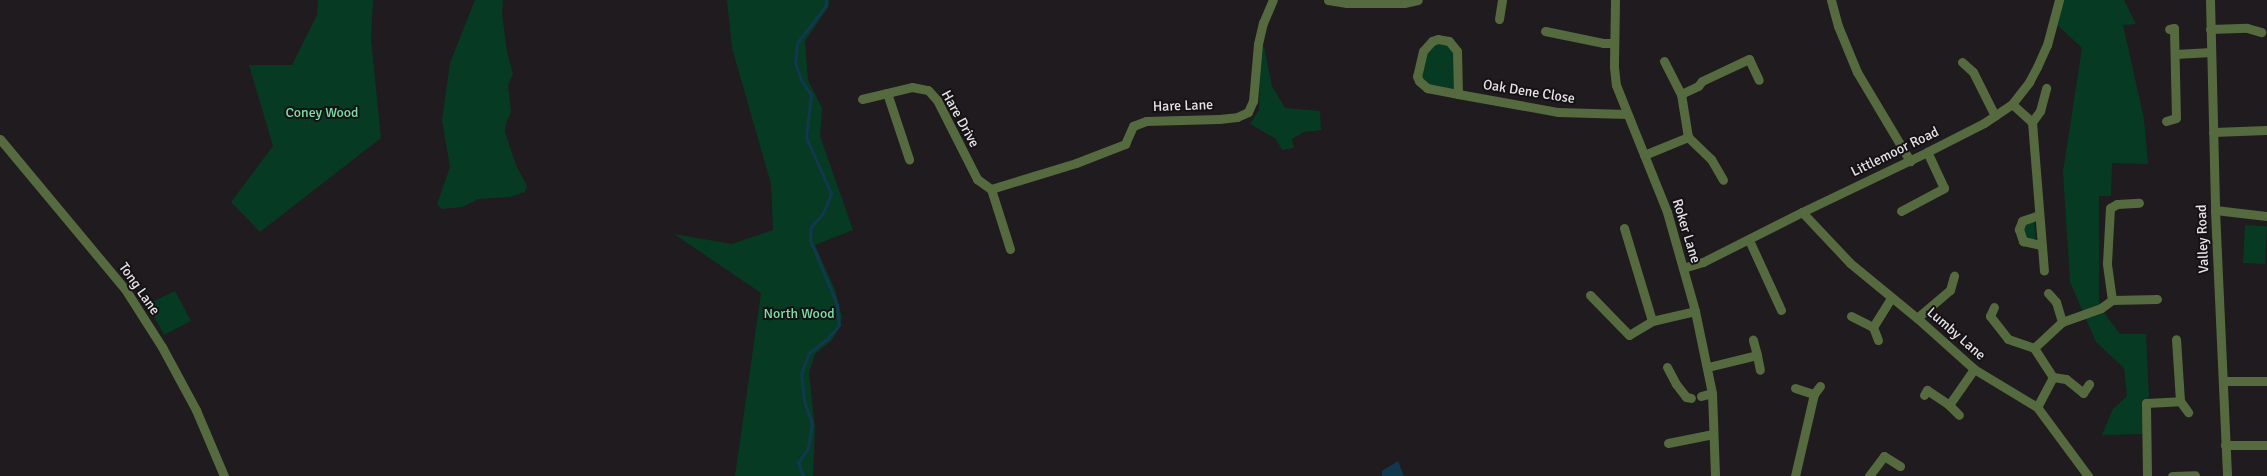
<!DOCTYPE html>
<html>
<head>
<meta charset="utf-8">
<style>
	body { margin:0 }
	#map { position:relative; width:2267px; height:476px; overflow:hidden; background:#1f1b1e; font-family:Signika,sans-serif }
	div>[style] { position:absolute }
	.green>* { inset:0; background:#073a23; transform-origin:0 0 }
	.water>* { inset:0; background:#11384e }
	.stream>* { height:2.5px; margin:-1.25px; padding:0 1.25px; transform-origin:1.25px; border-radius:1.25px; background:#11384e }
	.minor>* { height:9px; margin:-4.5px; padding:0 4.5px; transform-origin:4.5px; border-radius:4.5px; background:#556a3e }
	span { translate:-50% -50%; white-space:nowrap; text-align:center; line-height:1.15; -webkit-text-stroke:4px #151215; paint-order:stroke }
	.street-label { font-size:14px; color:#e6e3e6 }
	.park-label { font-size:14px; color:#7ae0a7 }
</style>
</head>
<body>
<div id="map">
	<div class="green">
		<div style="clip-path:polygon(318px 0,373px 0,371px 39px,381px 138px,260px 232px,231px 202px,273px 146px,249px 65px,292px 65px,317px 15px)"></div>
		<div style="clip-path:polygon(475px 0,503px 0,502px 13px,507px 52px,513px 74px,508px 85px,511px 112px,506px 123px,505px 132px,516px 165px,527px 186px,525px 192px,510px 197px,478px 199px,463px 207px,442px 209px,437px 204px,450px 167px,442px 120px,450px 63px)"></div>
		<div style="clip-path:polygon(727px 0,829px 0,829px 6px,805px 41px,808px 80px,822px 108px,820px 136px,853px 230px,815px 245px,835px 290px,842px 317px,838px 330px,831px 341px,815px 354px,809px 373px,815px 428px,813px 476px,735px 476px,761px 293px,674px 234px,732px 244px,773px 230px,771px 184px,732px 48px)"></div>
		<div style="clip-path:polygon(2059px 0,2124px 0,2136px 24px,2123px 25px,2144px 119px,2148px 164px,2112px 163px,2111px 196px,2099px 196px,2099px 306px,2120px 334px,2146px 334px,2149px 396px,2146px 403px,2145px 434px,2102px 435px,2113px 409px,2127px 396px,2124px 368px,2096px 342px,2070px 282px,2063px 172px,2082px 48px,2054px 22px)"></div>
		<div style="clip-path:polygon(1432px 41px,1454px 45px,1458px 94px,1423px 85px,1420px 61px)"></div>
		<div style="clip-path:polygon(1264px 47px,1272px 86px,1285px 108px,1320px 111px,1321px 130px,1304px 132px,1292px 139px,1294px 148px,1282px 150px,1276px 139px,1250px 124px,1259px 110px,1261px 48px)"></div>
		<div style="clip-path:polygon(2034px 220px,2036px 240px,2026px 239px,2023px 230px,2025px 224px)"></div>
		<div style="left:2245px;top:225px;width:22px;height:38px;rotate:3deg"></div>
		<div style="clip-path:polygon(175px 291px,191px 321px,164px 335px,149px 307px,152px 302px)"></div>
	</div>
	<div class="water">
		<div style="clip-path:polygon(1398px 461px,1404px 476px,1382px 476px,1382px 471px)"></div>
	</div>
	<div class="stream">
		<div style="left:803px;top:476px;width:14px;rotate:-111deg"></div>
		<div style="left:798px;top:463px;width:18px;rotate:-56deg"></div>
		<div style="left:808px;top:448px;width:24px;rotate:-81deg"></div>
		<div style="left:812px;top:424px;width:24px;rotate:-109deg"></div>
		<div style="left:804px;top:401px;width:27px;rotate:-96deg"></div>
		<div style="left:801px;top:374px;width:22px;rotate:-69deg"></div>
		<div style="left:809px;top:353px;width:23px;rotate:-38deg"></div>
		<div style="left:827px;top:339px;width:18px;rotate:-49deg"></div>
		<div style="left:839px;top:325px;width:20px;rotate:-96deg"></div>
		<div style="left:837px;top:305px;width:70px;rotate:-112.6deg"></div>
		<div style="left:810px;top:240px;width:13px;rotate:-86deg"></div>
		<div style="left:811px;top:227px;width:18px;rotate:-49deg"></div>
		<div style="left:823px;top:213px;width:21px;rotate:-67deg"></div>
		<div style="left:831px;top:194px;width:62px;rotate:-113.7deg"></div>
		<div style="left:806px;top:137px;width:42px;rotate:-83.2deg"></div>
		<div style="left:811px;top:95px;width:18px;rotate:-124deg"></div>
		<div style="left:801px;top:80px;width:18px;rotate:-109deg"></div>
		<div style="left:795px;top:63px;width:20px;rotate:-84deg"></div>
		<div style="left:797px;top:43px;width:46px;rotate:-52.1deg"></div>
		<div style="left:825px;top:7px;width:7px;rotate:-82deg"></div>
	</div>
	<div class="minor">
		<div style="left:1328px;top:0;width:19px;rotate:9deg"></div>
		<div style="left:1347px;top:3px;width:57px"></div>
		<div style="left:1404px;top:3px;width:14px;rotate:-12deg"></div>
		<div style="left:1615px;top:0;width:67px;rotate:90.9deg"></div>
		<div style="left:1614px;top:67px;width:18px;rotate:84deg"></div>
		<div style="left:1616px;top:85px;width:137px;rotate:68.1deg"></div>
		<div style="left:1667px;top:212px;width:103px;rotate:74.2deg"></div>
		<div style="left:1695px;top:311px;width:84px;rotate:78.3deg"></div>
		<div style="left:1712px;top:393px;width:83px;rotate:87.9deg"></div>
		<div style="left:1831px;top:0;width:27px;rotate:75deg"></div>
		<div style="left:1838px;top:26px;width:50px;rotate:67.6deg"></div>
		<div style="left:1857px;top:72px;width:104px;rotate:59.2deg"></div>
		<div style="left:2210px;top:0;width:210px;rotate:88.6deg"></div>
		<div style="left:2215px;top:210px;width:266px;rotate:87.4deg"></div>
		<div style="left:1499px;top:19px;width:19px;rotate:-81deg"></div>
		<div style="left:2210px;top:29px;width:37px;rotate:-2deg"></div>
		<div style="left:2247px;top:28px;width:15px;rotate:16deg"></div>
		<div style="left:1545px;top:31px;width:59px;rotate:11.7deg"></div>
		<div style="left:1603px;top:43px;width:11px"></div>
		<div style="left:2175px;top:54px;width:36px;rotate:-3deg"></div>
		<div style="left:1664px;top:61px;width:37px;rotate:63deg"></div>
		<div style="left:1681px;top:94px;width:44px;rotate:80.8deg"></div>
		<div style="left:1688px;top:137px;width:32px;rotate:44deg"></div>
		<div style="left:1711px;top:159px;width:24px;rotate:60deg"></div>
		<div style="left:1962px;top:62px;width:15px;rotate:42deg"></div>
		<div style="left:1973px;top:72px;width:49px;rotate:63.4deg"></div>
		<div style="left:887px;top:93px;width:70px;rotate:71.6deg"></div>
		<div style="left:1458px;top:94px;width:43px;rotate:-91.3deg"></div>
		<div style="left:1457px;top:51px;width:13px;rotate:-129deg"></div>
		<div style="left:1449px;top:41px;width:11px;rotate:-170deg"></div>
		<div style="left:1438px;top:39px;width:6px;rotate:162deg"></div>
		<div style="left:1432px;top:41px;width:13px;rotate:132deg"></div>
		<div style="left:1423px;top:51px;width:26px;rotate:103deg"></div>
		<div style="left:1417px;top:76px;width:5px;rotate:68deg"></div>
		<div style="left:1419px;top:81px;width:11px;rotate:41deg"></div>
		<div style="left:1427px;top:88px;width:32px;rotate:11deg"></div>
		<div style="left:1458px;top:94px;width:102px;rotate:10.2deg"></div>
		<div style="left:1558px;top:112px;width:69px;rotate:1.7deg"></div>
		<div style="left:1681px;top:94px;width:19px;rotate:-25deg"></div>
		<div style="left:1698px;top:86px;width:6px;rotate:-51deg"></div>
		<div style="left:1702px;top:81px;width:52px;rotate:-25.1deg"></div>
		<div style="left:1749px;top:59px;width:23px;rotate:65deg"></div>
		<div style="left:862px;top:99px;width:51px;rotate:-13.5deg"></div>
		<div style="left:912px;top:87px;width:16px;rotate:11deg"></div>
		<div style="left:928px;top:90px;width:13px;rotate:48deg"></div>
		<div style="left:937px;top:100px;width:89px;rotate:63.1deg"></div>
		<div style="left:977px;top:179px;width:17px;rotate:36deg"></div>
		<div style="left:2012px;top:104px;width:27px;rotate:42deg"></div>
		<div style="left:2032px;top:122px;width:149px;rotate:85.4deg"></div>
		<div style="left:2166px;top:121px;width:10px;rotate:-17deg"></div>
		<div style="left:2176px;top:118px;width:90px;rotate:-91.3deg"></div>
		<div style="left:2174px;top:28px;width:5px;rotate:169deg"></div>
		<div style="left:2032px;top:122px;width:14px;rotate:-54deg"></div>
		<div style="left:2040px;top:111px;width:24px;rotate:-75deg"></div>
		<div style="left:2213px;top:132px;width:54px;rotate:-2.1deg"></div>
		<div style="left:0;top:139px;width:195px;rotate:50.2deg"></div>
		<div style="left:125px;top:289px;width:69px;rotate:57.5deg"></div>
		<div style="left:162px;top:347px;width:72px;rotate:61.6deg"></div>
		<div style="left:196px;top:410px;width:72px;rotate:67deg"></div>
		<div style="left:1644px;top:155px;width:48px;rotate:-22.2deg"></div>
		<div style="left:991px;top:189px;width:89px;rotate:-17deg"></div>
		<div style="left:1076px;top:163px;width:53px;rotate:-21.2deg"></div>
		<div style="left:1125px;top:144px;width:20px;rotate:-66deg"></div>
		<div style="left:1133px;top:126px;width:14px;rotate:-21deg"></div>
		<div style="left:1146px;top:121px;width:73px;rotate:-1.6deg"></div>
		<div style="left:1219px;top:119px;width:18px;rotate:-6deg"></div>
		<div style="left:1237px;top:117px;width:12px;rotate:-24deg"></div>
		<div style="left:1248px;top:112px;width:12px;rotate:-66deg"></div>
		<div style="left:1253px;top:101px;width:57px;rotate:-85deg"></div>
		<div style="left:1258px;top:44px;width:22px;rotate:-77deg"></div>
		<div style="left:1263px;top:23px;width:25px;rotate:-67deg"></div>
		<div style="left:991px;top:189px;width:63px;rotate:72.4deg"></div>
		<div style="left:2215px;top:210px;width:52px;rotate:6.6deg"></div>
		<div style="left:1901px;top:211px;width:49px;rotate:-28.1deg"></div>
		<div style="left:1944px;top:188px;width:40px;rotate:-115deg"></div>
		<div style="left:1802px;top:212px;width:70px;rotate:46.7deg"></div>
		<div style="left:1850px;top:263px;width:87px;rotate:39.4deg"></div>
		<div style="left:1917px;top:318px;width:76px;rotate:41.8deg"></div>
		<div style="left:1974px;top:369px;width:74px;rotate:31.1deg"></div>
		<div style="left:2037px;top:407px;width:86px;rotate:53.5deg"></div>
		<div style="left:2039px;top:215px;width:18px;rotate:161deg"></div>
		<div style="left:2022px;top:221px;width:9px;rotate:111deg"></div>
		<div style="left:2019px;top:229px;width:13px;rotate:72deg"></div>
		<div style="left:2023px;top:241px;width:18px;rotate:13deg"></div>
		<div style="left:1624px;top:228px;width:97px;rotate:73.2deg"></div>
		<div style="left:1749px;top:240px;width:77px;rotate:65.4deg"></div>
		<div style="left:1683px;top:268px;width:21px;rotate:-17deg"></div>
		<div style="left:1703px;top:262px;width:111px;rotate:-26.8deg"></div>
		<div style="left:1802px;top:212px;width:139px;rotate:-25.6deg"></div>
		<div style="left:1927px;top:152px;width:64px;rotate:-27deg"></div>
		<div style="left:1984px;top:123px;width:34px;rotate:-34deg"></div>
		<div style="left:2012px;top:104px;width:28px;rotate:-52deg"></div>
		<div style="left:2029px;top:82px;width:17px;rotate:-62deg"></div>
		<div style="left:2037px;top:67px;width:24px;rotate:-66deg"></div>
		<div style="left:2047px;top:45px;width:47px;rotate:-75.1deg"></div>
		<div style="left:2048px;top:293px;width:12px;rotate:48deg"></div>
		<div style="left:2056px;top:302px;width:21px;rotate:73deg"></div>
		<div style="left:1590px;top:295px;width:56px;rotate:45.7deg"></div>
		<div style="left:1629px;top:335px;width:27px;rotate:-31deg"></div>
		<div style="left:1652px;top:321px;width:44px;rotate:-13.1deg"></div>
		<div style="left:2112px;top:300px;width:37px;rotate:-98deg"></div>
		<div style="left:2107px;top:263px;width:55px;rotate:-86.9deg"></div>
		<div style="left:2110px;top:208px;width:8px;rotate:-30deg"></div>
		<div style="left:2117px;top:204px;width:22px;rotate:-3deg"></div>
		<div style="left:1994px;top:307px;width:10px;rotate:114deg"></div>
		<div style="left:1990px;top:316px;width:29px;rotate:52deg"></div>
		<div style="left:2008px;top:339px;width:28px;rotate:19deg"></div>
		<div style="left:2034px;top:348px;width:35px;rotate:57deg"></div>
		<div style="left:2053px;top:377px;width:34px;rotate:118deg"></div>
		<div style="left:1851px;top:316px;width:25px;rotate:27deg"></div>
		<div style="left:1873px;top:327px;width:34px;rotate:-58deg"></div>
		<div style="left:1917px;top:318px;width:43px;rotate:-40.3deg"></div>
		<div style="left:1950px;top:290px;width:15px;rotate:-74deg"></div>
		<div style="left:1873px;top:327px;width:14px;rotate:69deg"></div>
		<div style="left:2034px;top:348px;width:38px;rotate:-43deg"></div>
		<div style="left:2062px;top:322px;width:41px;rotate:-19.7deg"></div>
		<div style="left:2101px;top:308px;width:14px;rotate:-36deg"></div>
		<div style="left:2112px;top:300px;width:45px;rotate:-1.3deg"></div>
		<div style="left:1757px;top:355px;width:15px;rotate:79deg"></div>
		<div style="left:1667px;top:367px;width:19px;rotate:62deg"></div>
		<div style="left:1676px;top:384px;width:16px;rotate:52deg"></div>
		<div style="left:1686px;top:397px;width:5px;rotate:11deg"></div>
		<div style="left:1708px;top:367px;width:50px;rotate:-13.8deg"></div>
		<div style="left:1757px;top:355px;width:16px;rotate:-105deg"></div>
		<div style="left:2053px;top:377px;width:13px;rotate:9deg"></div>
		<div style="left:2066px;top:379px;width:22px;rotate:39deg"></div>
		<div style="left:2083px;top:393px;width:11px;rotate:-56deg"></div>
		<div style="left:2223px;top:381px;width:44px"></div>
		<div style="left:1795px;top:388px;width:20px;rotate:18deg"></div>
		<div style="left:1924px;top:395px;width:6px;rotate:-59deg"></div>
		<div style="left:1927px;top:390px;width:27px;rotate:34deg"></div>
		<div style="left:1949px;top:405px;width:44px;rotate:-55.2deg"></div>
		<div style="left:1701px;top:396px;width:11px;rotate:-15deg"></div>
		<div style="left:2180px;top:401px;width:14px;rotate:54deg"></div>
		<div style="left:1949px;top:405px;width:14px;rotate:45deg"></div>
		<div style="left:1668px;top:443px;width:46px;rotate:-11.3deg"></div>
		<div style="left:2225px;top:445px;width:42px"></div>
		<div style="left:1795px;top:476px;width:84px;rotate:-77deg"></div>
		<div style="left:1814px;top:394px;width:10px;rotate:-53deg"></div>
		<div style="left:1869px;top:476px;width:25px;rotate:-53deg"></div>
		<div style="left:1884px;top:456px;width:19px;rotate:32deg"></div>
		<div style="left:2147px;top:476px;width:73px;rotate:-90.8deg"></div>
		<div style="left:2146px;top:403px;width:34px;rotate:-3deg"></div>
		<div style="left:2180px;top:401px;width:62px;rotate:-93.7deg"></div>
		<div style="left:2172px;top:476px;width:23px;rotate:-2deg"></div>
	</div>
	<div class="street-label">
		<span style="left:1529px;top:92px;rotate:9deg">Oak Dene Close</span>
		<span style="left:1183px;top:106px;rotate:-2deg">Hare Lane</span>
		<span style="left:960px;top:119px;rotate:61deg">Hare Drive</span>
		<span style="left:1895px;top:152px;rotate:-26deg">Littlemoor Road</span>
		<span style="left:1686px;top:231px;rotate:73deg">Roker Lane</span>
		<span style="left:2203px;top:239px;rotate:-92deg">Valley Road</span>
		<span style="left:139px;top:289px;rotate:55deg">Tong Lane</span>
		<span style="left:1956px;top:334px;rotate:41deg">Lumby Lane</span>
	</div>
	<div class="park-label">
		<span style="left:322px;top:113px">Coney Wood</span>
		<span style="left:799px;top:314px">North Wood</span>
	</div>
</div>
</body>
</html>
